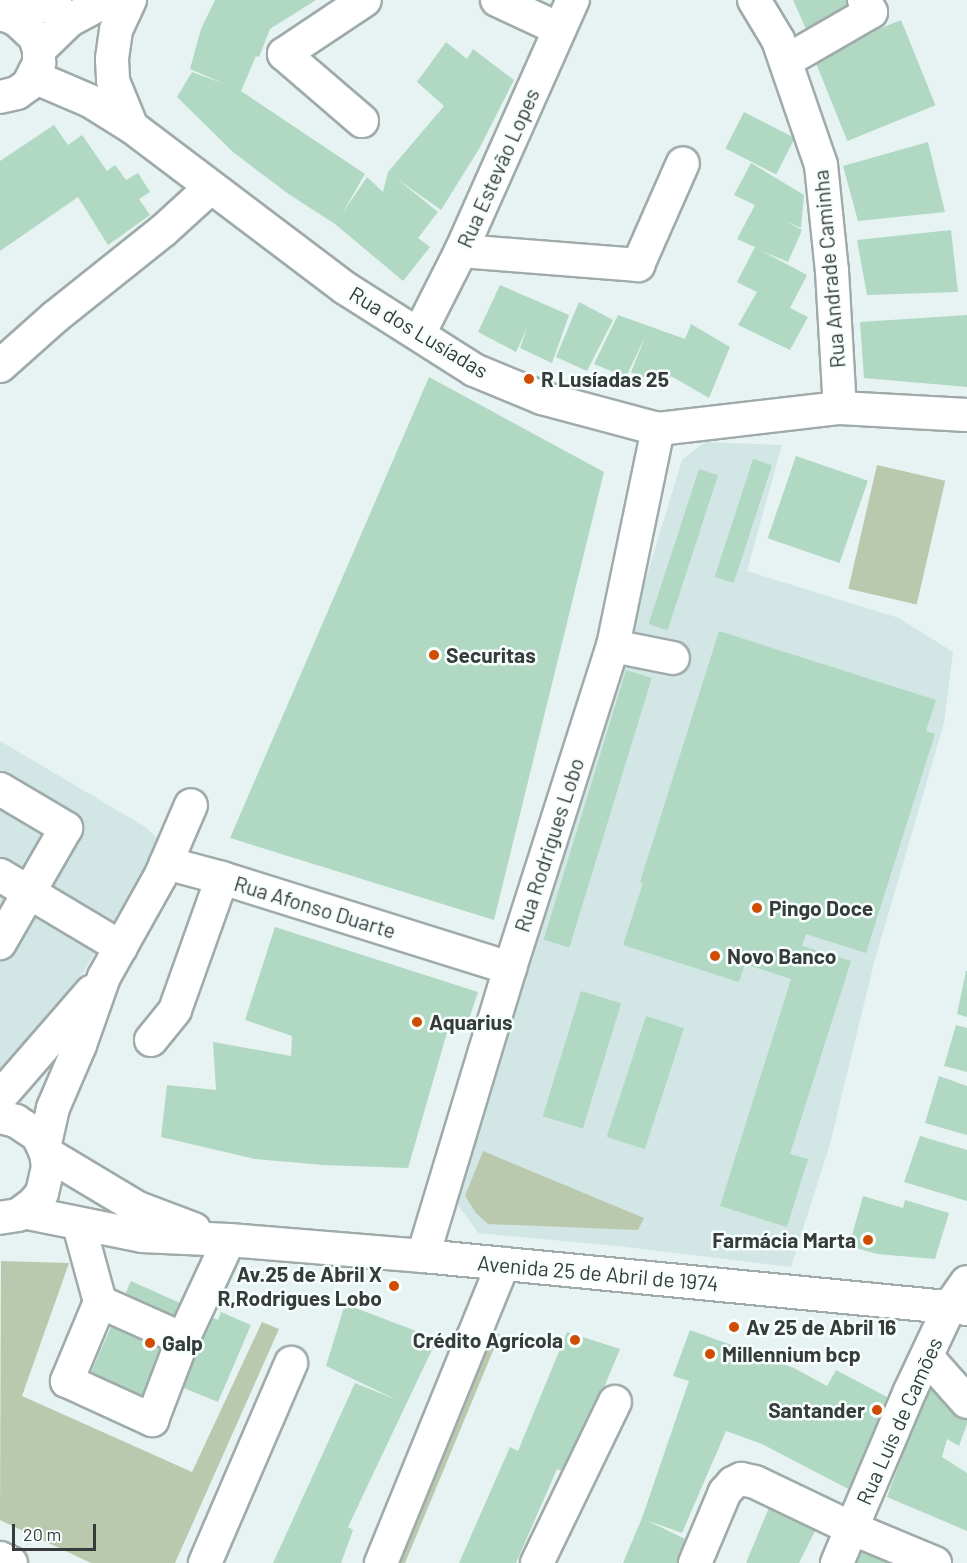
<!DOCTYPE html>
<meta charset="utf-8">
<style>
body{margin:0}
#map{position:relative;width:967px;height:1563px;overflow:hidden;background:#e6f3f2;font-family:Barlow,sans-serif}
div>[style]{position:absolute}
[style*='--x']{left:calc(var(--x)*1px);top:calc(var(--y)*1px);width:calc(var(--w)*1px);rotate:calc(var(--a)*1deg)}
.built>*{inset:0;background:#d2e7e5}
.green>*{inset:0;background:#bac8ae;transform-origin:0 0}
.building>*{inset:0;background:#b1d8c2;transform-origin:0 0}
.roads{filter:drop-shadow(2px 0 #9fabaa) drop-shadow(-2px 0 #9fabaa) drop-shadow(0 2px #9fabaa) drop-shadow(0 -2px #9fabaa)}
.minor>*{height:32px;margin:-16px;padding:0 16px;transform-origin:16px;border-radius:16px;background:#fff}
.dots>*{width:16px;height:16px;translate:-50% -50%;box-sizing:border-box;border:3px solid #f7fffe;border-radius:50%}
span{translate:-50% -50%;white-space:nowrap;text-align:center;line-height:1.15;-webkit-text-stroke:5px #f7fffe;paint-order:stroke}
.street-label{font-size:21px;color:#373c3b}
.poi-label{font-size:21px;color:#373c3b;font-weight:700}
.left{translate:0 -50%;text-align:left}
.right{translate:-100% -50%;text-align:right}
.scale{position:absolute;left:12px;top:1524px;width:84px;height:27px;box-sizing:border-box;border:3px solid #373c3b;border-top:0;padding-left:8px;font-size:18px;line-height:21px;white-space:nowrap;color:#373c3b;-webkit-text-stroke:4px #f7fffe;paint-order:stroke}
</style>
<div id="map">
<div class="built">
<div style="clip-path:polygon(705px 442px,782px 445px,747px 571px,899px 618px,953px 652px,944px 723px,874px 963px,830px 1144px,791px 1267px,626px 1247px,478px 1233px,456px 1202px,458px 1169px,516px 1005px,682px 460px)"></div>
<div style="clip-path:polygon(0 741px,144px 826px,161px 841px,84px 971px,27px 1054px,0 1073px)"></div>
</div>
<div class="green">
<div style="left:877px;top:465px;width:70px;height:127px;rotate:13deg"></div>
<div style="clip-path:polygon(483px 1151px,644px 1218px,638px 1230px,488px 1224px,476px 1213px,465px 1196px)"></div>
<div style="clip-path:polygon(1px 1261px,69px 1263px,22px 1396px,192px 1472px,262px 1322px,279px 1329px,175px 1563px,91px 1563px,0 1520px)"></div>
<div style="clip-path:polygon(459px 1323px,500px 1334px,405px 1563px,363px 1563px)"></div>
</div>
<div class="building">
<div style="clip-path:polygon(215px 0,316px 0,270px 29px,259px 57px,256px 56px,241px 91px,365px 174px,342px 214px,367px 177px,383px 192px,388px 172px,444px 106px,417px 82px,446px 42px,467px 59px,473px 49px,514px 80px,479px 149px,441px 210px,396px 178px,438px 212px,418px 238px,430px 247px,403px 281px,335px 224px,287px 193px,233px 152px,177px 97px,192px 72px,225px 84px,190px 69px,201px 29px)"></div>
<div style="clip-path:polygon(793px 0,857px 0,806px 29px)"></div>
<div style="left:901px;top:20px;width:92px;height:95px;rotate:68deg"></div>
<div style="left:744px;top:112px;width:57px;height:41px;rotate:27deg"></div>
<div style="clip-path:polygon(54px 125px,68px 145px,82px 135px,107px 171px,115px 165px,126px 180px,138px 173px,150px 192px,139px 199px,150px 215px,108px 245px,78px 197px,0 251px,0 161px)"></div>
<div style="clip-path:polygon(928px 142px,945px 212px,858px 221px,843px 166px)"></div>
<div style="clip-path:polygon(751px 163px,804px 195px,801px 228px,785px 221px,802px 230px,788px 262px,762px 251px,807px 275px,790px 308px,808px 317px,790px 350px,738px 325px,757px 292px,737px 282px,755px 247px,737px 239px,755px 205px,734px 195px)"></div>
<div style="clip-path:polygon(951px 230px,958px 292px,867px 295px,857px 240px)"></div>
<div style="clip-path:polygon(500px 285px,569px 315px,552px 363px,520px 348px,528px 326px,516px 352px,478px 332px)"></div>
<div style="clip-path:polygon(579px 302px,613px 320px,587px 371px,556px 357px)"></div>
<div style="clip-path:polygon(618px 315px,685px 339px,691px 324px,730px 347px,709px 398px,671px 376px,666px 387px,631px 372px,646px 335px,626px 377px,594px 364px)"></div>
<div style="clip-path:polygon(967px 315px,967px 387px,864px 378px,860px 322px)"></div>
<div style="clip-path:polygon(429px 377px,604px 472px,494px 920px,230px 838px)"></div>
<div style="left:796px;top:456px;width:76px;height:87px;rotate:19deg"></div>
<div style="left:753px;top:459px;width:20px;height:124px;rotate:18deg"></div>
<div style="left:699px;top:469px;width:20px;height:163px;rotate:18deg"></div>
<div style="clip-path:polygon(719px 631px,936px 700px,926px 731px,935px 734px,866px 953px,806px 934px,802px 946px,851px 961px,790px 1154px,808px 1159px,787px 1227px,720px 1206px,791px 979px,745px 964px,739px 982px,623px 945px,643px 883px,640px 882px)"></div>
<div style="left:626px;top:670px;width:27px;height:282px;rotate:17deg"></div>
<div style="clip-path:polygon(275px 927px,478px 992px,467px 1025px,450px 1022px,408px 1168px,323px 1165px,255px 1159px,161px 1137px,167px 1085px,216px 1090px,213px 1042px,291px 1056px,292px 1036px,245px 1020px)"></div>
<div style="clip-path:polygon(966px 971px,967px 971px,967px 1017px,957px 1014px)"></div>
<div style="left:581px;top:991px;width:42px;height:131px;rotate:17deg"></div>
<div style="left:646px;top:1016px;width:40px;height:127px;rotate:18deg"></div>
<div style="clip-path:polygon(956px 1025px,967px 1028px,967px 1072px,944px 1066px)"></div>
<div style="clip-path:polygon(939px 1076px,967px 1086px,967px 1135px,925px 1123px)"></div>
<div style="clip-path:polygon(920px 1136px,967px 1150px,967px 1201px,904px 1182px)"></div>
<div style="clip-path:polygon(863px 1196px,903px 1208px,905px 1200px,949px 1213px,935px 1259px,877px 1254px,849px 1246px)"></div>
<div style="clip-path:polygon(131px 1281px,218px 1320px,221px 1312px,251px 1325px,218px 1402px,157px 1377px,146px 1402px,89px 1377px)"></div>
<div style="clip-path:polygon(345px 1304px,437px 1339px,348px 1527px,353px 1530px,341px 1563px,273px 1563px,355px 1383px,397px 1400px,326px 1366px)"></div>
<div style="clip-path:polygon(690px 1330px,794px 1368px,827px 1386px,836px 1370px,887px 1397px,854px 1492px,762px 1444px,726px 1431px,682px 1533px,646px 1520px,687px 1540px,677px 1563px,623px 1563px,642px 1518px,689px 1381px,673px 1376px)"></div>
<div style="clip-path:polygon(567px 1332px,620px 1349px,568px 1474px,557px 1469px,516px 1563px,459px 1563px,510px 1447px,518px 1451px)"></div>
<div style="clip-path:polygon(928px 1386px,967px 1403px,967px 1424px,959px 1446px,947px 1439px,942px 1457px,967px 1473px,967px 1531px,887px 1497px)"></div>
<div style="clip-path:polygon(770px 1505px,816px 1529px,799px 1563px,746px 1563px)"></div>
<div style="clip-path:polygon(860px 1545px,899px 1563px,853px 1563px)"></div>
</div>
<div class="roads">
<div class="minor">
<div style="--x:130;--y:0;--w:33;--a:115"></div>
<div style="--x:116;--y:30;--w:29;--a:98"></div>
<div style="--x:112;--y:59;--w:22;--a:87"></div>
<div style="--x:113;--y:81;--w:50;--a:67.6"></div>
<div style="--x:497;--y:0;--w:68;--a:25.1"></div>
<div style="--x:754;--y:0;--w:47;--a:59"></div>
<div style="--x:778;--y:40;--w:132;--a:71"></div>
<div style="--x:821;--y:165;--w:107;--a:84.1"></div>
<div style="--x:832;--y:271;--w:137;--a:86.7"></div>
<div style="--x:0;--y:15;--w:35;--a:-10"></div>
<div style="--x:34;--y:9;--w:23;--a:-23"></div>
<div style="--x:39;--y:50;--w:43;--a:-44.1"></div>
<div style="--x:70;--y:20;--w:43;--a:-27.8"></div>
<div style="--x:786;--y:61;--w:98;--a:-30"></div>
<div style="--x:871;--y:12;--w:14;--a:-120"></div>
<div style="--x:34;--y:77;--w:61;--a:23.2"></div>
<div style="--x:90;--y:101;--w:49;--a:31.8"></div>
<div style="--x:132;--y:127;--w:267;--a:37.1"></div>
<div style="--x:345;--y:288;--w:153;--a:32.4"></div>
<div style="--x:474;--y:370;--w:74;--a:22.4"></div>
<div style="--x:542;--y:398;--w:120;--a:15"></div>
<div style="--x:658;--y:429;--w:183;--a:-6.6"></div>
<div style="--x:840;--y:408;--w:127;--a:3.2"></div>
<div style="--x:0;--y:97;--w:17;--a:-13"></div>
<div style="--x:17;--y:93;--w:14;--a:-36"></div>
<div style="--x:28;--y:85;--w:25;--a:-63"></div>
<div style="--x:39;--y:63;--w:13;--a:-90"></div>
<div style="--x:39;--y:50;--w:14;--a:-107"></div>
<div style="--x:35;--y:37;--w:25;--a:-137"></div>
<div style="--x:17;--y:20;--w:13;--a:-157"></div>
<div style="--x:362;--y:121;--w:103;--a:-139.3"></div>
<div style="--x:284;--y:54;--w:97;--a:-33.7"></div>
<div style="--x:461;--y:251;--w:178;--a:4.5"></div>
<div style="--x:638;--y:265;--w:111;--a:-66.2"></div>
<div style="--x:419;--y:334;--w:93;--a:-63.2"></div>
<div style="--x:461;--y:251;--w:275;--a:-66"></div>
<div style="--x:0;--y:366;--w:74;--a:-41.7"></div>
<div style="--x:55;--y:317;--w:139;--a:-38.6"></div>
<div style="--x:164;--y:230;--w:62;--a:-42.4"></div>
<div style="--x:613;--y:646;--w:61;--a:11.3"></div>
<div style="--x:0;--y:789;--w:77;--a:30.6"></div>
<div style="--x:66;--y:828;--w:133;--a:119.9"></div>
<div style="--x:166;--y:863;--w:58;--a:15"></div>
<div style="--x:0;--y:875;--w:141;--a:30.8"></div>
<div style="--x:151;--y:1040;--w:38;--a:-51"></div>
<div style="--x:175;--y:1010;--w:140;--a:-70.4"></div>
<div style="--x:222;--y:878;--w:302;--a:17.4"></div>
<div style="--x:0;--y:1097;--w:140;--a:-49"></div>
<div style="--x:0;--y:1117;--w:16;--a:14"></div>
<div style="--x:16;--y:1121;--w:27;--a:34"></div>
<div style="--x:38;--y:1136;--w:19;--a:65"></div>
<div style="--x:46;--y:1153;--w:14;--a:82"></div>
<div style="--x:48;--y:1167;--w:27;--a:103"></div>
<div style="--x:42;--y:1193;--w:13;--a:129"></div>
<div style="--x:34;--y:1203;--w:20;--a:143"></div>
<div style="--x:18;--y:1215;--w:18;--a:171"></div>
<div style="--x:44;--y:1148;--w:41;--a:-77.3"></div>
<div style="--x:53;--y:1108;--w:69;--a:-66.8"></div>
<div style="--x:80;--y:1045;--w:72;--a:-70.6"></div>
<div style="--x:104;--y:977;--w:115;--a:-60.8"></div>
<div style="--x:160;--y:877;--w:78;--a:-66.7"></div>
<div style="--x:46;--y:1153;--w:107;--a:30.9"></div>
<div style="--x:138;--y:1208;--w:60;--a:20.6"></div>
<div style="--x:23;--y:1212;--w:121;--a:11.4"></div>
<div style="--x:142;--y:1236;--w:87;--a:2.6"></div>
<div style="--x:229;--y:1240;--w:195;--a:4.7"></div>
<div style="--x:423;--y:1256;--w:547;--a:5.56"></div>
<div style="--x:79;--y:1225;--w:80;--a:74.7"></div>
<div style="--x:100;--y:1302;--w:91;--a:24"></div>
<div style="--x:183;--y:1339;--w:109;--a:-65.1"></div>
<div style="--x:423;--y:1256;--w:301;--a:-73.2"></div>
<div style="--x:510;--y:968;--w:338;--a:-72.3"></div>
<div style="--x:613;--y:646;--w:222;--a:-78.3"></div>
<div style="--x:100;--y:1302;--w:86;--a:112.7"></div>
<div style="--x:67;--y:1381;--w:94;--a:24.6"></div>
<div style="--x:152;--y:1420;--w:87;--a:-69.1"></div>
<div style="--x:927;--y:1357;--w:60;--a:48.4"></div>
<div style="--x:0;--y:1558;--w:12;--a:24"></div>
<div style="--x:205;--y:1563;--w:218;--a:-66.7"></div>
<div style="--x:381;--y:1563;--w:323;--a:-67.8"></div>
<div style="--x:537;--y:1563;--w:179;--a:-64.2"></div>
<div style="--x:695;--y:1563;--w:77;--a:-67.1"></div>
<div style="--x:725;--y:1492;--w:12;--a:-48"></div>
<div style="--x:733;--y:1483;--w:9;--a:-27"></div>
<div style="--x:741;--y:1479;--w:14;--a:12"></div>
<div style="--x:755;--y:1482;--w:106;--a:25.6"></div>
<div style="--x:851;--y:1528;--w:91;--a:22.6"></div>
<div style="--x:837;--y:1563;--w:187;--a:-67"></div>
<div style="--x:910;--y:1391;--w:94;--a:-64.8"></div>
<div style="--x:950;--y:1306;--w:29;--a:-55"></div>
</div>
</div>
<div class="dots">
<div style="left:529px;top:379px;background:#d04c00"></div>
<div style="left:434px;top:655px;background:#d04c00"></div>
<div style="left:757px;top:908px;background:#d04c00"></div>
<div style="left:715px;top:956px;background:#d04c00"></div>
<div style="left:417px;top:1022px;background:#d04c00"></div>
<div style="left:868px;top:1240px;background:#d04c00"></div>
<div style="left:394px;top:1286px;background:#d04c00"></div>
<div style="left:734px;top:1327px;background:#d04c00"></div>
<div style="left:575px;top:1340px;background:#d04c00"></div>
<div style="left:150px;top:1343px;background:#d04c00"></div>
<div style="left:710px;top:1354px;background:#d04c00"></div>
<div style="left:877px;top:1410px;background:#d04c00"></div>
</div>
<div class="street-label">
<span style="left:498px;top:168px;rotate:-66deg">Rua Estevão Lopes</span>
<span style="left:829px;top:269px;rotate:-95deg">Rua Andrade Caminha</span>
<span style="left:419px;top:332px;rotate:31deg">Rua dos Lusíadas</span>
<span style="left:549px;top:845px;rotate:-72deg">Rua Rodrigues Lobo</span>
<span style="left:315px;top:907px;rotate:17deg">Rua Afonso Duarte</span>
<span style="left:598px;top:1273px;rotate:5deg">Avenida 25 de Abril de 1974</span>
<span style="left:899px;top:1421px;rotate:-66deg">Rua Luís de Camões</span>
</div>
<div class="poi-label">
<span class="left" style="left:541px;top:379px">R Lusíadas 25</span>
<span class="left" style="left:446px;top:655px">Securitas</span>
<span class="left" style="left:769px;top:908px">Pingo Doce</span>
<span class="left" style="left:727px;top:956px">Novo Banco</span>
<span class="left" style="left:429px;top:1022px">Aquarius</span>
<span class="right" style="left:856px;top:1240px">Farmácia Marta</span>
<span class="right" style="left:382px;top:1286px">Av.25 de Abril X<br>R,Rodrigues Lobo</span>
<span class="left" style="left:746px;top:1327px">Av 25 de Abril 16</span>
<span class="right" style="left:563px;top:1340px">Crédito Agrícola</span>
<span class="left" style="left:162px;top:1343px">Galp</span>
<span class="left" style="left:722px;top:1354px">Millennium bcp</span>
<span class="right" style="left:865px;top:1410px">Santander</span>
</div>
<div class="scale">20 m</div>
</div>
